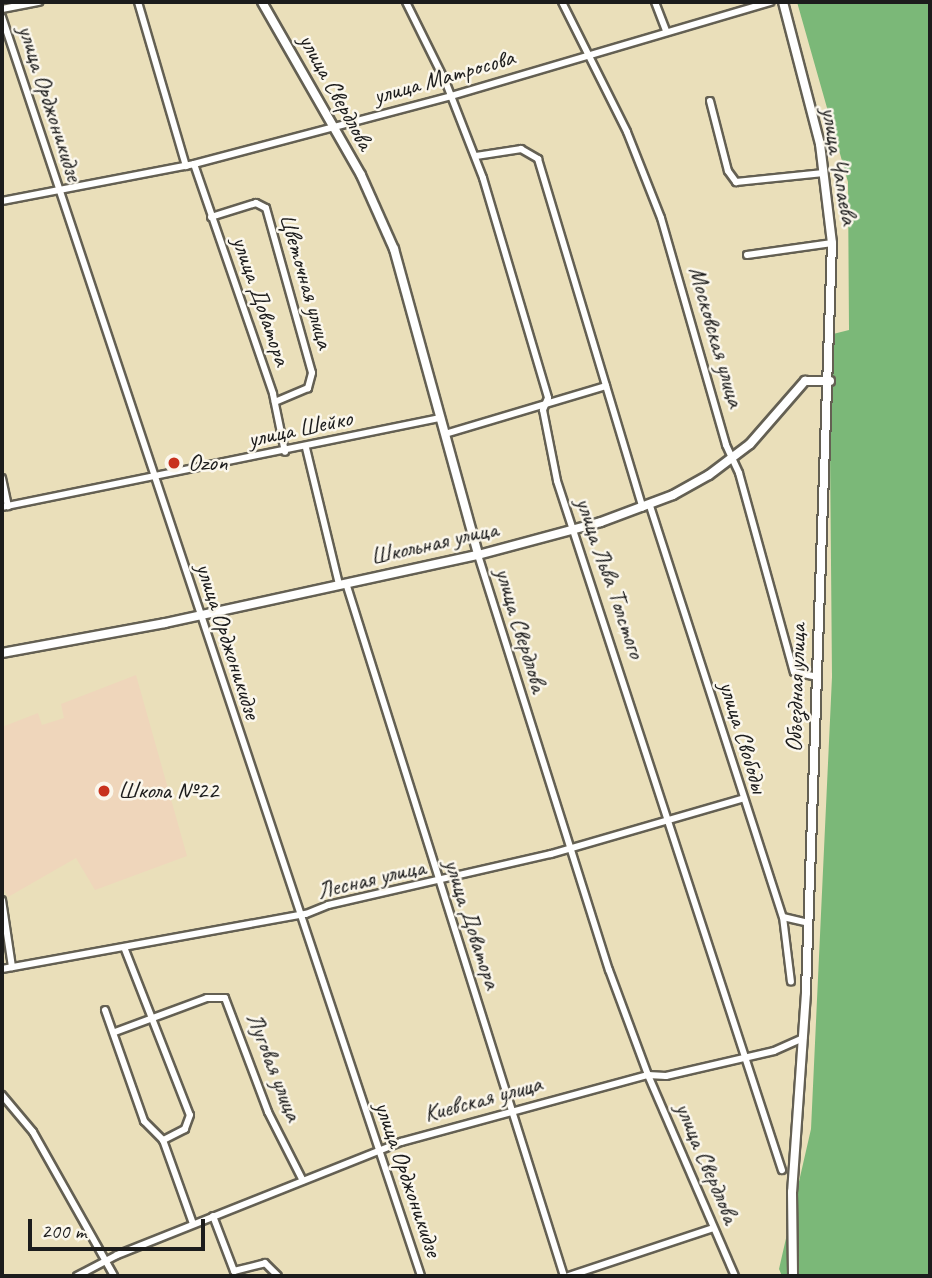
<!DOCTYPE html>
<meta charset="utf-8">
<style>
body{margin:0}
#map{position:relative;width:932px;height:1278px;overflow:hidden;background:#eadfba;font-family:Caveat,sans-serif}
div>[style]{position:absolute}
[style*='--x']{left:calc(var(--x)*1px);top:calc(var(--y)*1px);width:calc(var(--w)*1px);rotate:calc(var(--a)*1deg)}
.built>*{inset:0;background:#efd6bb}
.forest>*{inset:0;background:#7bb878}
.roads{filter:drop-shadow(2px 0 #646053) drop-shadow(-2px 0 #646053) drop-shadow(0 2px #646053) drop-shadow(0 -2px #646053)}
.minor>*{height:6px;margin:-3px;padding:0 3px;transform-origin:3px;border-radius:3px;background:#fff}
.tertiary>*{height:8px;margin:-4px;padding:0 4px;transform-origin:4px;border-radius:4px;background:#fff}
.dots>*{width:19px;height:19px;translate:-50% -50%;box-sizing:border-box;border:4px solid #fbf7ec;border-radius:50%}
span{translate:-50% -50%;white-space:nowrap;text-align:center;line-height:1.15;-webkit-text-stroke:5px #fbf7ec;paint-order:stroke}
.street-label{font-size:24px;color:#1c1c1c}
.poi-label{font-size:24px;color:#1c1c1c}
.left{translate:0 -50%;text-align:left}
.frame{position:absolute;inset:0;border:4px solid #1c1c1c;pointer-events:none}
.scale{position:absolute;left:28px;top:1219px;width:177px;height:32px;box-sizing:border-box;border:4px solid #1c1c1c;border-top:0;padding-left:9px;font-size:21px;line-height:24px;white-space:nowrap;color:#1c1c1c;-webkit-text-stroke:5px #fbf7ec;paint-order:stroke}
</style>
<div id="map">
<div class="built">
<div style="clip-path:polygon(136px 675px,187px 856px,95px 890px,76px 858px,8px 897px,2px 886px,2px 727px,38px 713px,42px 725px,64px 718px,61px 704px)"></div>
</div>
<div class="forest">
<div style="clip-path:polygon(797px 2px,930px 2px,930px 1276px,782px 1276px,779px 1269px,811px 1129px,832px 677px,829px 335px,849px 330px,848px 182px)"></div>
</div>
<div class="roads">
<div class="minor">
<div style="--x:138;--y:2;--w:171;--a:73.7"></div>
<div style="--x:406;--y:2;--w:90;--a:63.7"></div>
<div style="--x:446;--y:83;--w:102;--a:68.7"></div>
<div style="--x:483;--y:178;--w:229;--a:73.5"></div>
<div style="--x:548;--y:398;--w:13;--a:113"></div>
<div style="--x:543;--y:410;--w:72;--a:78.8"></div>
<div style="--x:557;--y:481;--w:725;--a:71.92"></div>
<div style="--x:562;--y:2;--w:145;--a:63.4"></div>
<div style="--x:627;--y:132;--w:92;--a:68.4"></div>
<div style="--x:661;--y:218;--w:236;--a:74"></div>
<div style="--x:726;--y:445;--w:31;--a:65"></div>
<div style="--x:739;--y:473;--w:206;--a:74.6"></div>
<div style="--x:794;--y:672;--w:24;--a:12"></div>
<div style="--x:655;--y:2;--w:31;--a:69"></div>
<div style="--x:2;--y:9;--w:38;--a:-11"></div>
<div style="--x:2;--y:17;--w:1327;--a:71.59"></div>
<div style="--x:710;--y:101;--w:72;--a:75.6"></div>
<div style="--x:728;--y:171;--w:14;--a:54"></div>
<div style="--x:736;--y:182;--w:88;--a:-5.8"></div>
<div style="--x:476;--y:156;--w:46;--a:-8.8"></div>
<div style="--x:521;--y:149;--w:20;--a:30"></div>
<div style="--x:538;--y:159;--w:364;--a:73.3"></div>
<div style="--x:194;--y:164;--w:243;--a:71"></div>
<div style="--x:273;--y:394;--w:59;--a:78.3"></div>
<div style="--x:2;--y:201;--w:196;--a:-10.9"></div>
<div style="--x:194;--y:164;--w:266;--a:-14.8"></div>
<div style="--x:451;--y:96;--w:333;--a:-16.4"></div>
<div style="--x:211;--y:217;--w:47;--a:-17.3"></div>
<div style="--x:256;--y:203;--w:11;--a:27"></div>
<div style="--x:266;--y:208;--w:171;--a:74.4"></div>
<div style="--x:312;--y:373;--w:16;--a:105"></div>
<div style="--x:308;--y:388;--w:36;--a:157"></div>
<div style="--x:747;--y:255;--w:86;--a:-8"></div>
<div style="--x:445;--y:434;--w:168;--a:-16.6"></div>
<div style="--x:306;--y:448;--w:140;--a:76.4"></div>
<div style="--x:2;--y:478;--w:29;--a:78"></div>
<div style="--x:650;--y:506;--w:432;--a:72.1"></div>
<div style="--x:783;--y:917;--w:65;--a:83"></div>
<div style="--x:2;--y:507;--w:448;--a:-11.5"></div>
<div style="--x:478;--y:555;--w:435;--a:72.5"></div>
<div style="--x:609;--y:970;--w:112;--a:69.6"></div>
<div style="--x:648;--y:1075;--w:219;--a:66.6"></div>
<div style="--x:346;--y:583;--w:726;--a:72.54"></div>
<div style="--x:2;--y:900;--w:68;--a:81.5"></div>
<div style="--x:783;--y:917;--w:26;--a:13"></div>
<div style="--x:124;--y:947;--w:180;--a:68.6"></div>
<div style="--x:190;--y:1115;--w:15;--a:110"></div>
<div style="--x:185;--y:1129;--w:25;--a:153"></div>
<div style="--x:163;--y:1140;--w:89;--a:70.3"></div>
<div style="--x:2;--y:969;--w:309;--a:-10.3"></div>
<div style="--x:306;--y:914;--w:24;--a:-22"></div>
<div style="--x:328;--y:905;--w:229;--a:-12.9"></div>
<div style="--x:551;--y:854;--w:199;--a:-16.1"></div>
<div style="--x:105;--y:1010;--w:118;--a:70.6"></div>
<div style="--x:144;--y:1121;--w:27;--a:45"></div>
<div style="--x:115;--y:1032;--w:98;--a:-20.3"></div>
<div style="--x:207;--y:998;--w:18;--a:0"></div>
<div style="--x:225;--y:998;--w:122;--a:69.3"></div>
<div style="--x:268;--y:1112;--w:77;--a:63.1"></div>
<div style="--x:2;--y:1095;--w:48;--a:50"></div>
<div style="--x:33;--y:1132;--w:165;--a:60.6"></div>
<div style="--x:213;--y:1216;--w:59;--a:69.1"></div>
<div style="--x:234;--y:1271;--w:32;--a:-14"></div>
<div style="--x:265;--y:1263;--w:18;--a:45"></div>
<div style="--x:77;--y:1276;--w:45;--a:-27.7"></div>
<div style="--x:117;--y:1255;--w:306;--a:-21.7"></div>
<div style="--x:401;--y:1142;--w:256;--a:-15.2"></div>
<div style="--x:648;--y:1075;--w:18;--a:3"></div>
<div style="--x:666;--y:1076;--w:111;--a:-13"></div>
<div style="--x:774;--y:1051;--w:32;--a:-24"></div>
<div style="--x:569;--y:1276;--w:152;--a:-18.4"></div>
</div>
<div class="tertiary">
<div style="--x:262;--y:2;--w:199;--a:60.2"></div>
<div style="--x:361;--y:175;--w:81;--a:66"></div>
<div style="--x:394;--y:249;--w:317;--a:74.6"></div>
<div style="--x:783;--y:2;--w:147;--a:75.4"></div>
<div style="--x:820;--y:144;--w:100;--a:83.1"></div>
<div style="--x:832;--y:243;--w:750;--a:91.99"></div>
<div style="--x:806;--y:993;--w:199;--a:94"></div>
<div style="--x:792;--y:1192;--w:84;--a:89.3"></div>
<div style="--x:2;--y:653;--w:166;--a:-10.4"></div>
<div style="--x:165;--y:623;--w:320;--a:-12.3"></div>
<div style="--x:478;--y:555;--w:127;--a:-15"></div>
<div style="--x:601;--y:522;--w:77;--a:-20.6"></div>
<div style="--x:673;--y:495;--w:41;--a:-29.1"></div>
<div style="--x:709;--y:475;--w:51;--a:-37.1"></div>
<div style="--x:750;--y:444;--w:84;--a:-48.9"></div>
<div style="--x:805;--y:381;--w:25;--a:0"></div>
</div>
</div>
<div class="dots">
<div style="left:174px;top:463px;background:#c8321e"></div>
<div style="left:104px;top:791px;background:#c8321e"></div>
</div>
<div class="street-label">
<span style="left:444px;top:77px;rotate:-16deg">улица Матросова</span>
<span style="left:336px;top:92px;rotate:61deg">улица Свердлова</span>
<span style="left:50px;top:103px;rotate:72deg">улица Орджоникидзе</span>
<span style="left:839px;top:166px;rotate:80deg">улица Чапаева</span>
<span style="left:306px;top:281px;rotate:74deg">Цветочная улица</span>
<span style="left:261px;top:301px;rotate:71deg">улица Доватора</span>
<span style="left:716px;top:337px;rotate:74deg">Московская улица</span>
<span style="left:300px;top:429px;rotate:-12deg">улица Шейко</span>
<span style="left:434px;top:543px;rotate:-13deg">Школьная улица</span>
<span style="left:610px;top:578px;rotate:71deg">улица Льва Толстого</span>
<span style="left:521px;top:630px;rotate:73deg">улица Свердлова</span>
<span style="left:228px;top:641px;rotate:72deg">улица Орджоникидзе</span>
<span style="left:796px;top:688px;rotate:-88deg">Объездная улица</span>
<span style="left:743px;top:737px;rotate:73deg">улица Свободы</span>
<span style="left:371px;top:879px;rotate:-13deg">Лесная улица</span>
<span style="left:472px;top:924px;rotate:72deg">улица Доватора</span>
<span style="left:274px;top:1067px;rotate:69deg">Луговая улица</span>
<span style="left:483px;top:1099px;rotate:-15deg">Киевская улица</span>
<span style="left:707px;top:1163px;rotate:67deg">улица Свердлова</span>
<span style="left:408px;top:1179px;rotate:71deg">улица Орджоникидзе</span>
</div>
<div class="poi-label">
<span class="left" style="left:188px;top:463px">Ozon</span>
<span class="left" style="left:118px;top:791px">Школа №22</span>
</div>
<div class="frame"></div>
<div class="scale">200 m</div>
</div>
